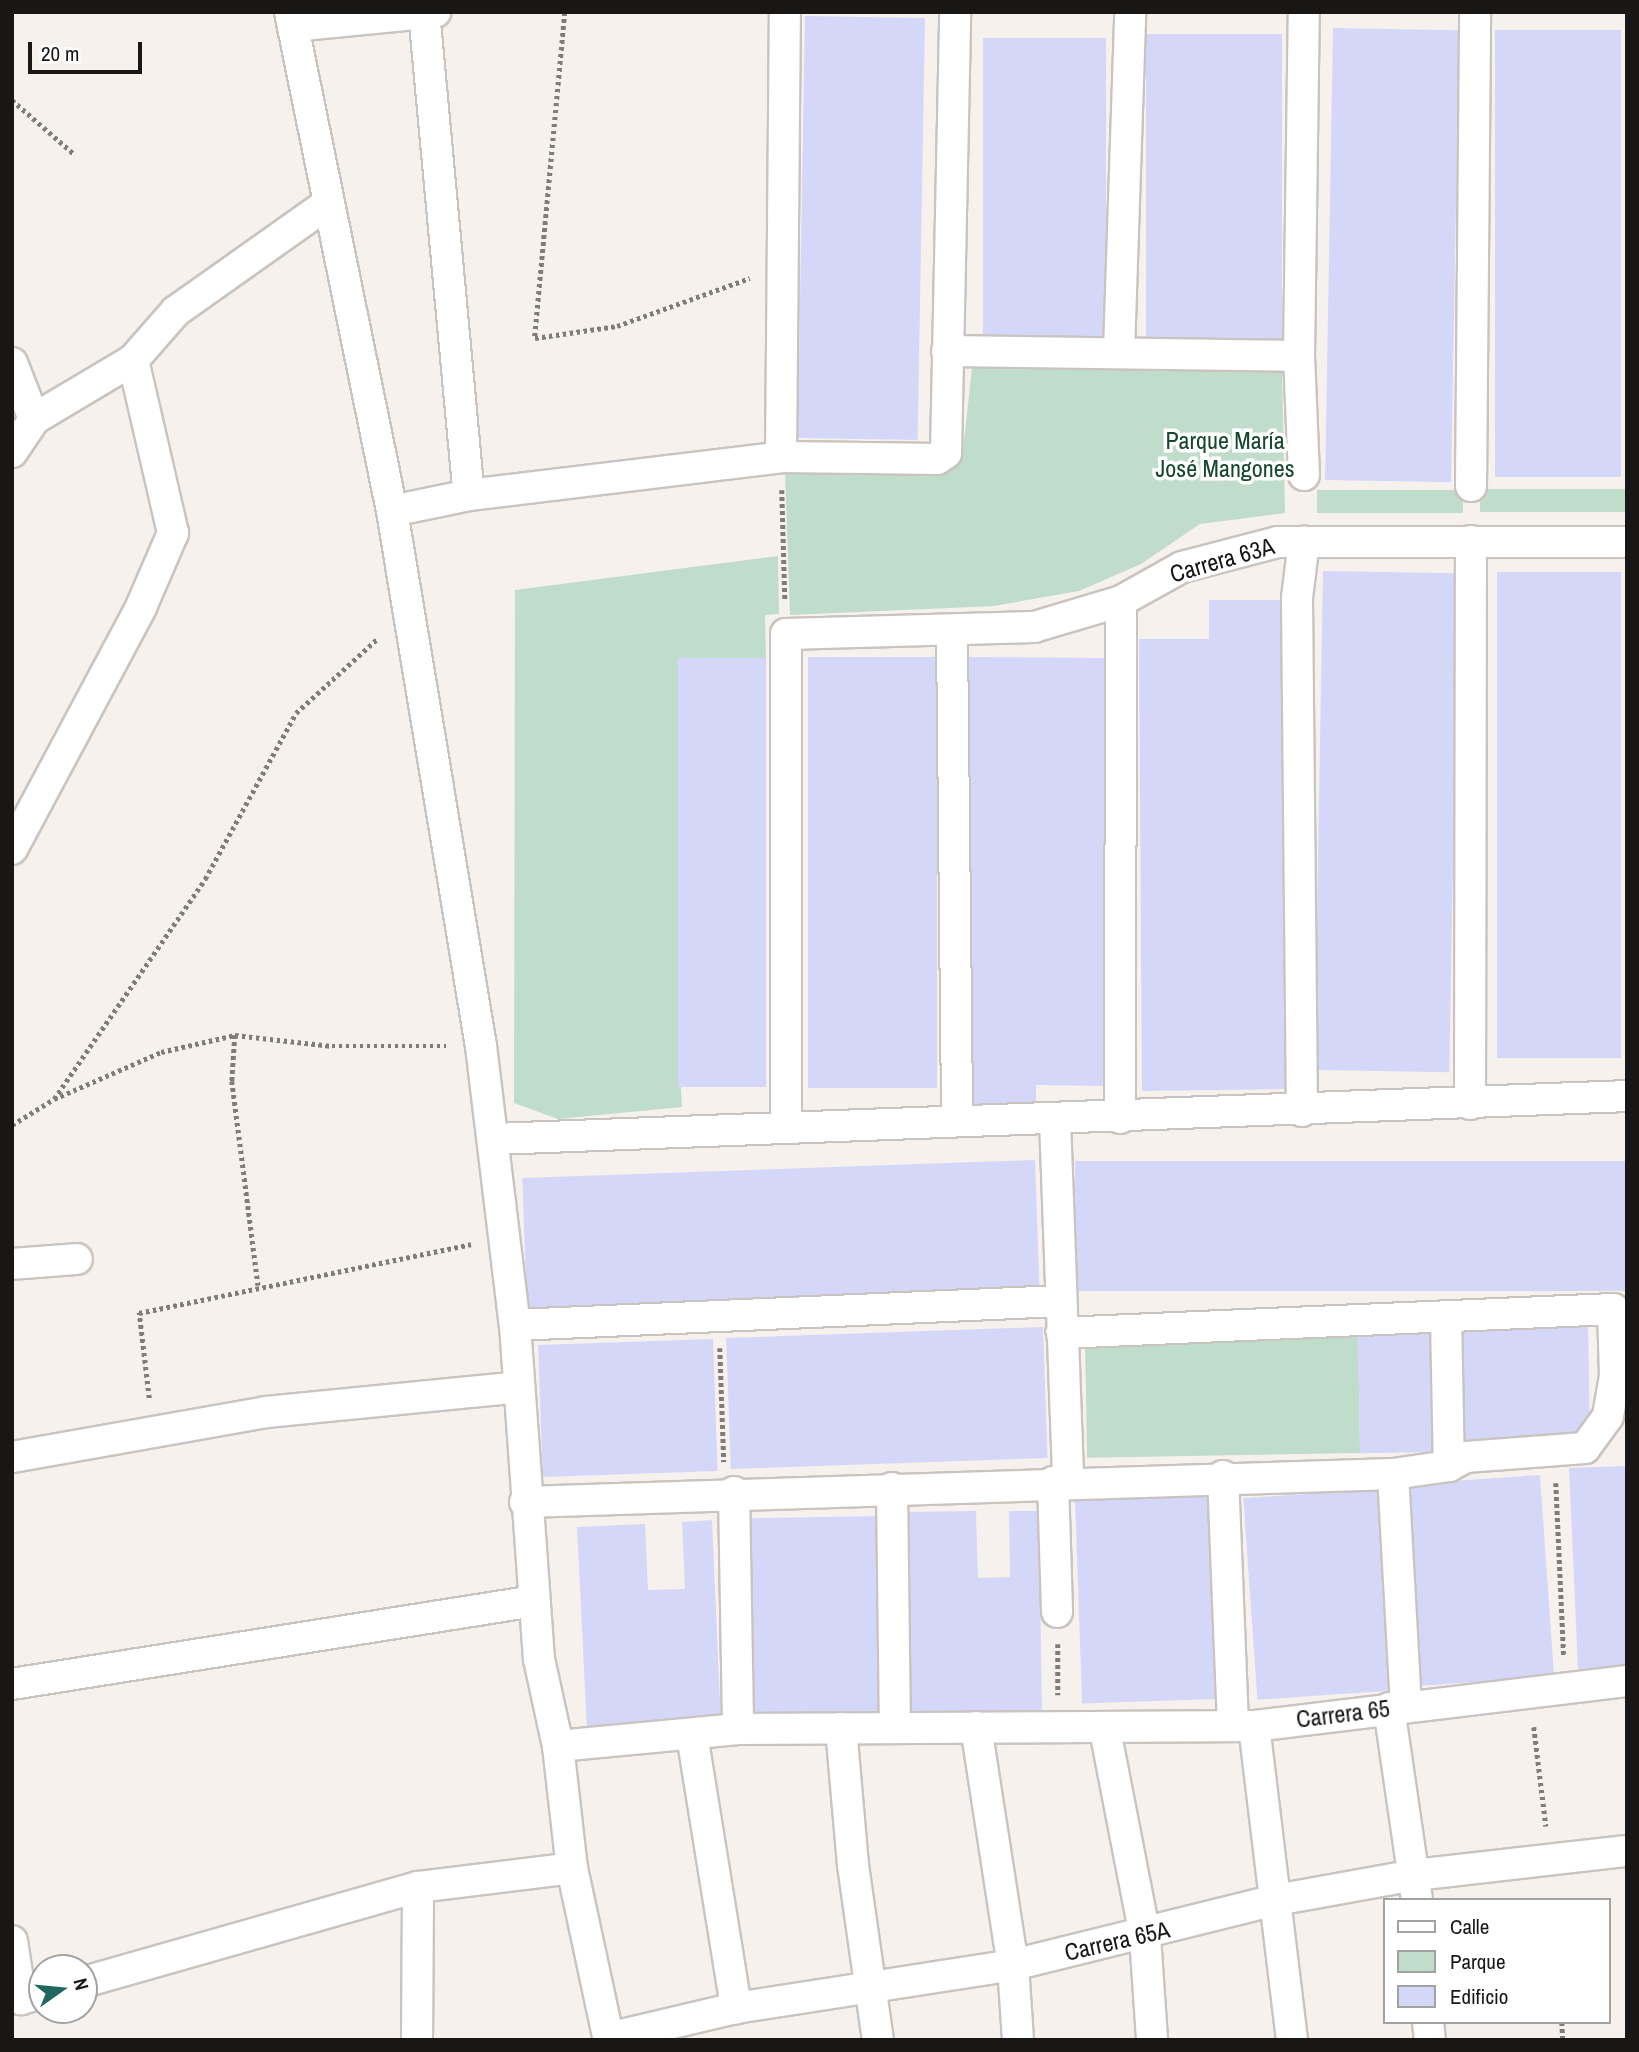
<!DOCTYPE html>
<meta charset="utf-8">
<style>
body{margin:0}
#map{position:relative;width:1639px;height:2052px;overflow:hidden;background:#f7f1ee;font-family:"Archivo Narrow",sans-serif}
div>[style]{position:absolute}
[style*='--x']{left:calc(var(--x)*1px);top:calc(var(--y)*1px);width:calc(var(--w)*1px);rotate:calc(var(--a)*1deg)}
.green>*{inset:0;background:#c0dcca;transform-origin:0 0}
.building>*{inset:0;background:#d5d7f8;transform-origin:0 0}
.path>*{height:4.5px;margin-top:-2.25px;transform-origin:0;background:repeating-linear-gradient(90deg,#807c7a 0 3.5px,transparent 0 7px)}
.roads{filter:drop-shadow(2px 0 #cac4c1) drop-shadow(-2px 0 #cac4c1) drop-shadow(0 2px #cac4c1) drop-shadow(0 -2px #cac4c1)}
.minor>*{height:30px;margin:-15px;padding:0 15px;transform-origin:15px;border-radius:15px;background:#fff}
span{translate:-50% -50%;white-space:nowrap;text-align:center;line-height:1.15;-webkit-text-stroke:7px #fff;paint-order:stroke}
.park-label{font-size:24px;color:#15472d}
.street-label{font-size:24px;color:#191716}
.frame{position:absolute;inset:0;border:14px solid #191716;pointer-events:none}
.legend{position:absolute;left:1383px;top:1898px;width:228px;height:126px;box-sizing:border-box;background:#fff;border:2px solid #a3a2a2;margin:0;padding:9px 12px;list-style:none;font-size:21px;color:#191716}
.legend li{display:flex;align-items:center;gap:14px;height:35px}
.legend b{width:35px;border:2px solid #a3a2a2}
.north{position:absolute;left:28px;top:1954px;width:70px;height:70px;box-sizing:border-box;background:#fff;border:2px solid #a3a2a2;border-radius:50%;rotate:75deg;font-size:19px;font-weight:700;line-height:28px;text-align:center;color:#191716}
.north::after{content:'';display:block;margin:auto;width:24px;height:32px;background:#1e6860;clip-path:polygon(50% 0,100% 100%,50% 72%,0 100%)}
.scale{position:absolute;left:28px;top:42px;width:114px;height:32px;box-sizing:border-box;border:4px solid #191716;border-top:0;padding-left:9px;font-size:21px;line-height:24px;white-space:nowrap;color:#191716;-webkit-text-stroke:5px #fff;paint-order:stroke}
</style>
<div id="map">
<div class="green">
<div style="clip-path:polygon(972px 368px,1282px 369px,1285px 513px,1200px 524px,1141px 564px,1079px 591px,994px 606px,790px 615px,785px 472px,949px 467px,963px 450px)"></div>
<div style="left:1480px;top:489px;width:147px;height:23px"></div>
<div style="left:1463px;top:490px;width:23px;height:146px;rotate:90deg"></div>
<div style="clip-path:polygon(778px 556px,779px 614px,765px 615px,766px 658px,681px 1088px,682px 1107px,558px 1119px,514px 1103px,515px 590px)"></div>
<div style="left:1358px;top:1334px;width:119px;height:273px;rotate:89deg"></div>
</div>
<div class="building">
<div style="left:805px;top:16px;width:120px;height:422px;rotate:1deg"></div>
<div style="left:1333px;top:28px;width:126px;height:452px;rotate:1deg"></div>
<div style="left:1495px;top:30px;width:126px;height:447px"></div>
<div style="left:1146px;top:34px;width:136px;height:308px"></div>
<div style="left:983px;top:38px;width:123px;height:299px"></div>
<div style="left:1323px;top:571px;width:135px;height:499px;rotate:1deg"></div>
<div style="left:1497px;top:572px;width:124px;height:486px"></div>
<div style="clip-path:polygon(1209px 600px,1284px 600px,1285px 1089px,1142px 1091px,1139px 639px,1209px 639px)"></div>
<div style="left:808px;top:657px;width:129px;height:431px"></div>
<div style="clip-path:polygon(967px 657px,1105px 658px,1105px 1086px,1036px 1085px,1036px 1105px,968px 1105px)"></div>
<div style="left:766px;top:658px;width:429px;height:88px;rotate:90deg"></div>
<div style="left:1035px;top:1160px;width:132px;height:513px;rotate:88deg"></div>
<div style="left:1627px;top:1161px;width:130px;height:552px;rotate:90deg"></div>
<div style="left:1588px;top:1325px;width:112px;height:129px;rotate:89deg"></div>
<div style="left:1043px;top:1327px;width:131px;height:317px;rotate:88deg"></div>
<div style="left:1431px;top:1332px;width:120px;height:73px;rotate:89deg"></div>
<div style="left:713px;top:1339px;width:132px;height:175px;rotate:88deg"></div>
<div style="clip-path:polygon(1627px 1466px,1627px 1668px,1578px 1669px,1569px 1468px)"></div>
<div style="left:1540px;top:1475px;width:202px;height:134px;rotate:86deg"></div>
<div style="left:1377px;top:1489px;width:202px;height:134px;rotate:86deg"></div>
<div style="left:1208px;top:1496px;width:203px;height:133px;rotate:88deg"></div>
<div style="clip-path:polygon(976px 1511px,978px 1578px,1010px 1577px,1009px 1511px,1039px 1511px,1042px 1713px,909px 1715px,905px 1512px)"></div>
<div style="left:879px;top:1516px;width:203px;height:134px;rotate:89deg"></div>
<div style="clip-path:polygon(712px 1520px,721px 1724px,587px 1730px,577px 1527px,645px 1524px,648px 1590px,685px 1589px,682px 1522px)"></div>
</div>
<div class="path">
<div style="--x:565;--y:12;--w:327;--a:95.3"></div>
<div style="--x:535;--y:338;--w:83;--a:-8.3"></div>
<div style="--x:617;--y:326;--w:141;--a:-19.8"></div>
<div style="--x:12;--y:100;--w:81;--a:41"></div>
<div style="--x:782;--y:490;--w:110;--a:88.4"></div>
<div style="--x:235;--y:1035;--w:46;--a:93.7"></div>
<div style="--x:232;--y:1081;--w:206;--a:82.7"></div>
<div style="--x:54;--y:1099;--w:267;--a:-55.5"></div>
<div style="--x:205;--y:879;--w:189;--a:-61.3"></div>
<div style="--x:296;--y:713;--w:110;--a:-42.4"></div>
<div style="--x:12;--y:1125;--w:49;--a:-31.8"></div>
<div style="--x:54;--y:1099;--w:117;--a:-23.7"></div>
<div style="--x:161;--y:1052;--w:76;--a:-12.9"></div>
<div style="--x:235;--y:1035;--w:98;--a:6.5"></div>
<div style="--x:332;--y:1046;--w:114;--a:0"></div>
<div style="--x:720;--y:1348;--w:114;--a:88"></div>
<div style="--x:149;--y:1398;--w:86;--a:-96.7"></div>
<div style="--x:139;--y:1313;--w:339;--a:-11.7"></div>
<div style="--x:1556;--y:1483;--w:173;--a:87.4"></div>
<div style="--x:1058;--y:1644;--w:51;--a:90"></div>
<div style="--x:1534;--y:1727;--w:100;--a:83.1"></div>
<div style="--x:1562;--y:2022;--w:18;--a:87"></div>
</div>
<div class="roads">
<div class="minor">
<div style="--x:290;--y:12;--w:509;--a:78.45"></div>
<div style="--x:392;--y:511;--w:542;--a:80.56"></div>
<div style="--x:481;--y:1046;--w:281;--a:83.1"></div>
<div style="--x:515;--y:1325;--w:335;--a:85.9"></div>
<div style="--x:539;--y:1659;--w:89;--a:77.7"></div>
<div style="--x:558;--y:1746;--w:123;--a:83.5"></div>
<div style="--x:572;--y:1868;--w:176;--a:77.9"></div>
<div style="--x:424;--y:12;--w:485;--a:84.7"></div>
<div style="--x:293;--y:26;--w:143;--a:-5.6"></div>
<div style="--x:947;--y:351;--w:352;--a:0.8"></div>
<div style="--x:1119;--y:352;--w:340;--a:-88.1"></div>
<div style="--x:12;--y:363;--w:60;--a:68.6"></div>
<div style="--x:12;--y:452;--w:40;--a:-56"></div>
<div style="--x:34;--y:419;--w:115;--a:-30.8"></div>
<div style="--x:133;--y:360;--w:65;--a:-48.7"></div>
<div style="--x:176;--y:311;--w:185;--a:-35.3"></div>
<div style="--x:781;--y:457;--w:445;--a:-89.5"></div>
<div style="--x:1304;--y:475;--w:119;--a:-92.4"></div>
<div style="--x:1299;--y:356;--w:344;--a:-89.2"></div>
<div style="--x:1471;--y:486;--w:474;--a:-89.5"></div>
<div style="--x:392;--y:511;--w:79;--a:-11.7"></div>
<div style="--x:469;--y:495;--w:314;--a:-6.9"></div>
<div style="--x:781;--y:457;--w:156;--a:0.7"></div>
<div style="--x:937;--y:459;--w:11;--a:-34"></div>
<div style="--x:946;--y:453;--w:441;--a:-88.8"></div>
<div style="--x:952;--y:632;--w:489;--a:89.4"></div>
<div style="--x:12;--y:849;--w:274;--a:-61.9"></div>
<div style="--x:141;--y:607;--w:81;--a:-66.6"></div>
<div style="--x:173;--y:533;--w:178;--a:-103"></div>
<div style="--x:1470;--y:1104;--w:563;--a:-89.9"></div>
<div style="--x:1302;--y:1111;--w:513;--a:-90.56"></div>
<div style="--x:1297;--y:598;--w:57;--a:-83"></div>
<div style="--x:1120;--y:1118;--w:517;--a:-89.89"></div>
<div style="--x:1055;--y:1120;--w:361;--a:87.9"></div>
<div style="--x:786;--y:1126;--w:492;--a:-90"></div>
<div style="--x:786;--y:634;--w:248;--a:-1.6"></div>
<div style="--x:1034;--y:627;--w:91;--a:-16.6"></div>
<div style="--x:1121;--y:601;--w:70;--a:-29.1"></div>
<div style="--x:1182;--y:567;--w:99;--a:-14.6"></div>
<div style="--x:1278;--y:542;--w:349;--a:0"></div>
<div style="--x:494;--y:1139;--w:1134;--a:-2.17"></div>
<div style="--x:12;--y:1264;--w:65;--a:-4.4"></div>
<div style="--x:1446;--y:1316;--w:150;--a:88.9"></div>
<div style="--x:515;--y:1325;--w:546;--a:-2.52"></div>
<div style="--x:12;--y:1457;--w:258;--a:-10"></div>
<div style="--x:266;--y:1412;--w:254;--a:-5.6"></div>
<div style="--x:1393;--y:1474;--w:232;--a:86.8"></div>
<div style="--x:1223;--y:1476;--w:249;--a:87.7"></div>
<div style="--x:1053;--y:1482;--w:130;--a:88.2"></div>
<div style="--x:892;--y:1488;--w:240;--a:89.3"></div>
<div style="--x:734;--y:1492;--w:237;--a:89"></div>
<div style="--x:525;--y:1502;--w:868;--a:-1.85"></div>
<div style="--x:1393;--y:1474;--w:57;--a:-8.1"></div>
<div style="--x:1449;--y:1466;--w:19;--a:-28"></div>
<div style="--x:1466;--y:1457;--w:119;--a:-4.3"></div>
<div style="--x:1585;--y:1448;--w:39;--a:-54"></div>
<div style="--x:1608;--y:1416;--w:41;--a:-80.1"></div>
<div style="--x:1615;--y:1376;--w:67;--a:-91.7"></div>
<div style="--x:1613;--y:1309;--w:552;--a:177.51"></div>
<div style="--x:12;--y:1684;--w:529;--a:-9.03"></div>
<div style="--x:1389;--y:1708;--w:194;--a:81.7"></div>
<div style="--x:1254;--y:1726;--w:316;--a:83.1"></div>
<div style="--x:976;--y:1727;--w:241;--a:81.2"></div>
<div style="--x:1013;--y:1965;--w:75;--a:86.2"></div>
<div style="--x:841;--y:1728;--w:138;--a:85"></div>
<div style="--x:853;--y:1865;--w:177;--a:81.9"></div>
<div style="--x:1105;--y:1730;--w:210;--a:79"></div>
<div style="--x:1145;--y:1936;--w:104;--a:86.1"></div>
<div style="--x:692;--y:1735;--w:277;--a:80.8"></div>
<div style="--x:558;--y:1746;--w:181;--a:-5.4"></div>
<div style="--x:738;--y:1729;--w:516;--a:-0.33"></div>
<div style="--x:1254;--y:1726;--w:376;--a:-6.9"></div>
<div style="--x:12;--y:1941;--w:59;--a:81.2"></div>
<div style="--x:21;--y:1999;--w:22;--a:-16"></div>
<div style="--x:84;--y:1982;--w:347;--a:-15.9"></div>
<div style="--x:418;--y:1887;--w:155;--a:-7"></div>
<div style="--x:1428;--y:2022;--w:18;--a:84"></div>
<div style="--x:609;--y:2038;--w:130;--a:-13.3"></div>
<div style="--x:736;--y:2008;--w:280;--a:-8.8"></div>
<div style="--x:1013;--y:1965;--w:271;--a:-13.9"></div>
<div style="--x:1276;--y:1900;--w:141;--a:-10.2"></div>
<div style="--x:1415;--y:1875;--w:213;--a:-6.5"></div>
<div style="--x:417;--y:2040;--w:153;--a:-89.6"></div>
</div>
</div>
<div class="park-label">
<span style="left:1225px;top:455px">Parque María<br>José Mangones</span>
</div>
<div class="street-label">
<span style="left:1222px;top:560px;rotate:-16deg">Carrera 63A</span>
<span style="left:1343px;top:1714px;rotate:-7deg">Carrera 65</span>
<span style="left:1117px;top:1941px;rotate:-13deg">Carrera 65A</span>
</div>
<div class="frame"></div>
<ul class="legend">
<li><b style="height:9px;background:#fff"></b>Calle</li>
<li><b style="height:19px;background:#c0dcca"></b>Parque</li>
<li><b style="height:19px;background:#d5d7f8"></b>Edificio</li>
</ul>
<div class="north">N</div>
<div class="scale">20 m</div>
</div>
